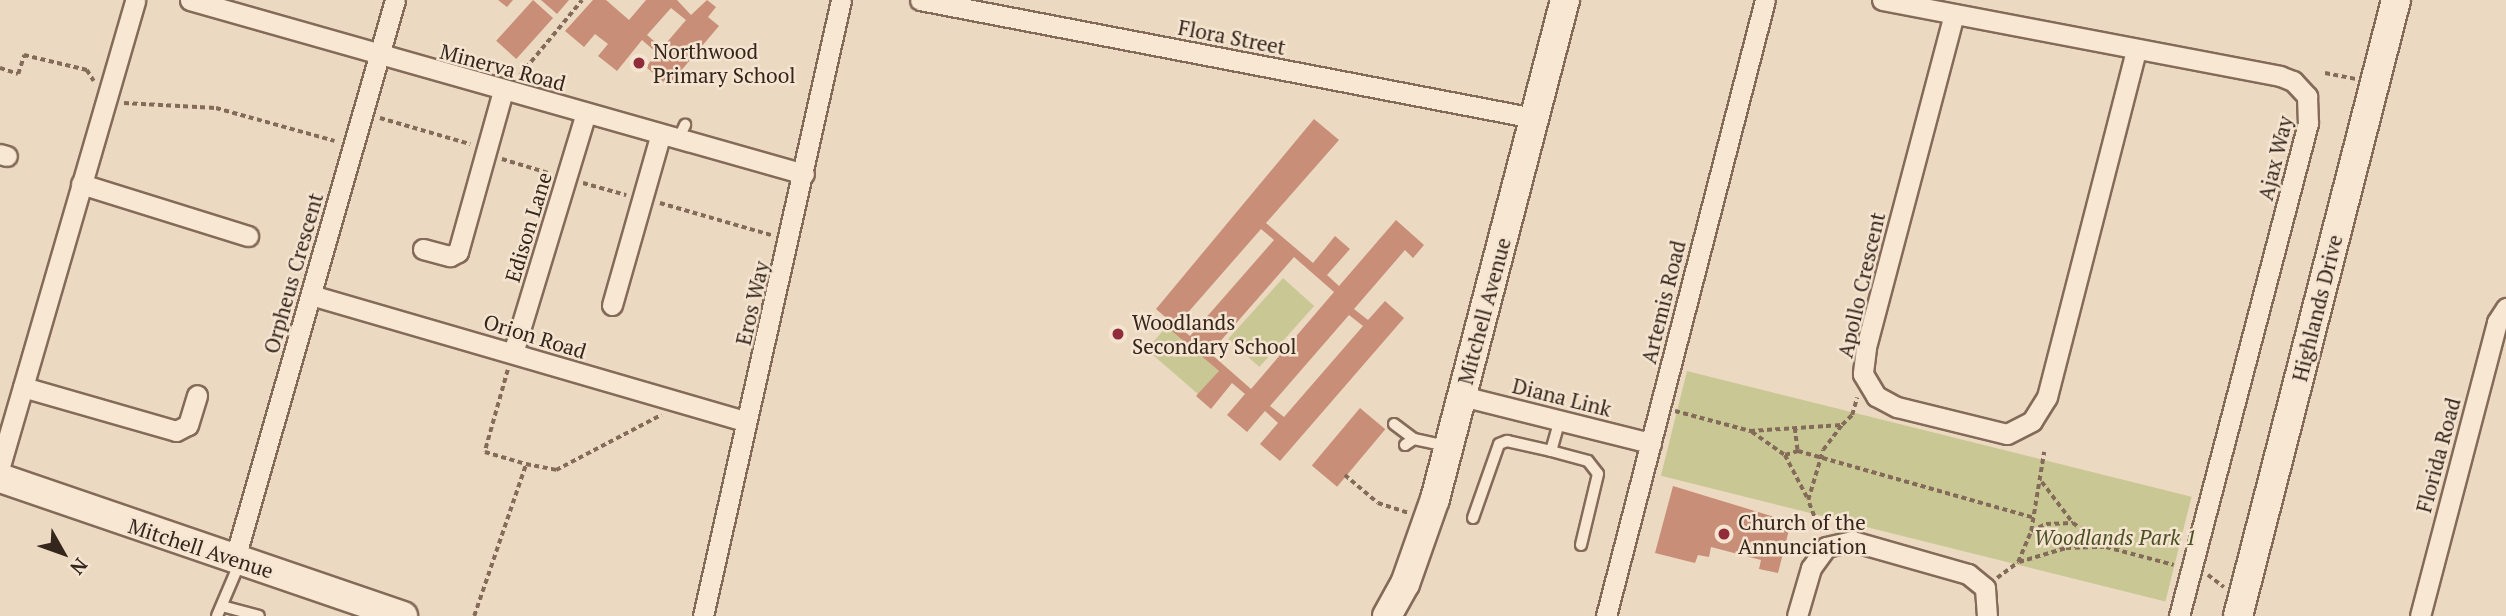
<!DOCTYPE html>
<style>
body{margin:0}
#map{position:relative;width:2506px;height:616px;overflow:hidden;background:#ecd9c1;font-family:"PT Serif",serif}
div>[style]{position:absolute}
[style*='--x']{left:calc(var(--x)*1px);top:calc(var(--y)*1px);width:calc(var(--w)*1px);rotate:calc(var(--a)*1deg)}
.green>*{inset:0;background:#c9c895;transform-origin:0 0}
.building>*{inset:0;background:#c88e78;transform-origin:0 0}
.path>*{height:3.5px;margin-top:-1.75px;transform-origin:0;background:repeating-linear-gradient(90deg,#846a59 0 5px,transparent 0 8.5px)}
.roads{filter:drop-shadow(2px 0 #846a59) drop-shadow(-2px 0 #846a59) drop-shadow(0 2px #846a59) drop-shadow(0 -2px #846a59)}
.lane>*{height:10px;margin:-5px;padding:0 5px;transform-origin:5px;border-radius:5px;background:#f7e7d3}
.street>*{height:19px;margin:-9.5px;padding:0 9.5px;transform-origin:9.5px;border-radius:9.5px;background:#f7e7d3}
.secondary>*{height:28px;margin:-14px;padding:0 14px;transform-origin:14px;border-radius:14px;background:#f7e7d3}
.dots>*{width:19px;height:19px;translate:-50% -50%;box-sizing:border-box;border:4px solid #f4e4d0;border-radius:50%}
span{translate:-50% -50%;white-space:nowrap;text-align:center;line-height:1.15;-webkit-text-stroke:5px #f4e4d0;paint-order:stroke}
.street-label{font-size:21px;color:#34251d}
.poi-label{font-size:21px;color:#34251d}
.left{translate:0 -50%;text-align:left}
.park-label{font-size:21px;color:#4b5024;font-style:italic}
.north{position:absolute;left:28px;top:518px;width:70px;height:70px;-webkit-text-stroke:5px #f4e4d0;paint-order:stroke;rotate:130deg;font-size:19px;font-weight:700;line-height:28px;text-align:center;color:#34251d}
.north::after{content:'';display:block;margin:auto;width:24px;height:32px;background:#34251d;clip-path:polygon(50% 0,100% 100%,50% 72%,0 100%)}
</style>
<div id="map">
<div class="green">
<div style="left:1283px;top:278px;width:42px;height:82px;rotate:42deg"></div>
<div style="left:1167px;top:326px;width:69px;height:31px;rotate:41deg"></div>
<div style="left:1687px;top:371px;width:520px;height:108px;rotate:14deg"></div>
</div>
<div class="building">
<div style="clip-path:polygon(498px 0,513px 0,507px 7px)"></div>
<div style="left:533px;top:0;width:27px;height:55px;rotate:42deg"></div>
<div style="clip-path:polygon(541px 0,569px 0,557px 14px)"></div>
<div style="clip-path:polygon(evenodd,593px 0,606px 0,629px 20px,646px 0,677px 0,691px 15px,707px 0,716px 7px,708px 17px,719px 26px,668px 86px,646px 67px,657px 53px,642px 40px,617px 71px,598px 56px,608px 44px,595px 34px,584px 47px,565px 31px,593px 0,671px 8px,686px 20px,662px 48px,647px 35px,671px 8px)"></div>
<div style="clip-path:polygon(evenodd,1314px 119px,1339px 140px,1266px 223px,1313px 263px,1335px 236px,1350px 249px,1327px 275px,1339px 286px,1396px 220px,1424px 245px,1413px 258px,1405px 250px,1354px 309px,1368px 320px,1385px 301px,1404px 318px,1280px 461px,1260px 444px,1278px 423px,1265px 411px,1247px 432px,1227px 415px,1245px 394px,1232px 383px,1211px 409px,1196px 396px,1219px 371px,1166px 326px,1170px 321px,1156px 309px,1314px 119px,1261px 229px,1274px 240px,1190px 336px,1177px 325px,1261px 229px,1314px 119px,1294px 257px,1334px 292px,1251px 389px,1210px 353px,1294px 257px,1314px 119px,1349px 315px,1363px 326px,1284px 417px,1270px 406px,1349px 315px)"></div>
<div style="left:1360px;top:408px;width:33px;height:75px;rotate:40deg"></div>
<div style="clip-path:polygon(1673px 486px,1791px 522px,1778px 573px,1759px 569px,1761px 560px,1711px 547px,1709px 557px,1698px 555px,1695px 563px,1655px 553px)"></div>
</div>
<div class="path">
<div style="--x:0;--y:68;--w:19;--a:18"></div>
<div style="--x:18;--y:74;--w:20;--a:-72"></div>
<div style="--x:24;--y:55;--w:65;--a:13.4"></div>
<div style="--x:87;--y:70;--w:13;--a:58"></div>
<div style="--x:2325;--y:73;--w:31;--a:11"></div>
<div style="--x:520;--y:75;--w:97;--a:-50.4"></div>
<div style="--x:124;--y:103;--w:92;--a:3.1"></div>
<div style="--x:216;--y:108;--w:123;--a:15.5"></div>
<div style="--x:380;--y:118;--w:94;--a:16.1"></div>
<div style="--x:502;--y:159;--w:48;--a:16.9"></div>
<div style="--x:583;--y:183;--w:45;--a:15.6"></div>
<div style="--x:660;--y:203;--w:116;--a:16.1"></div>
<div style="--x:508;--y:370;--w:85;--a:105.7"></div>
<div style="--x:485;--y:452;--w:43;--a:16.3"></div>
<div style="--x:1675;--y:411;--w:78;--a:14.9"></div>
<div style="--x:1750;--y:431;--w:92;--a:-3.7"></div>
<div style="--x:1842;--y:425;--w:14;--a:-45"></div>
<div style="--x:1852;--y:415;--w:18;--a:-74"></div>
<div style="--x:1795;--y:428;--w:23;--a:83"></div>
<div style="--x:1752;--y:432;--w:40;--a:34.9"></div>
<div style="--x:1785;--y:455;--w:50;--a:62.4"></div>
<div style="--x:1785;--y:455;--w:14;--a:-17"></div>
<div style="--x:1798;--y:451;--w:245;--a:15.8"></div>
<div style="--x:1345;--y:475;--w:43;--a:40.3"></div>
<div style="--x:1378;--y:503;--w:32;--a:18"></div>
<div style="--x:2042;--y:482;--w:51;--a:52.9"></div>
<div style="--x:2073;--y:523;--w:41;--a:36"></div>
<div style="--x:2106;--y:547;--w:70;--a:14.8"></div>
<div style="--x:2031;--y:531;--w:17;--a:-25"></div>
<div style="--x:2046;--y:524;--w:27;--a:-2"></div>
<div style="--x:1820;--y:532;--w:34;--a:-111"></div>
<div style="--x:1808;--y:500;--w:52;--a:-73.3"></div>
<div style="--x:1823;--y:450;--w:31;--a:-53"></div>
<div style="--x:2019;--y:562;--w:49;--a:-16.6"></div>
<div style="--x:2066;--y:548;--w:38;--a:-2"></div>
<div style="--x:2208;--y:575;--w:20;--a:37"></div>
<div style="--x:1997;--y:578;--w:26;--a:-37"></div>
<div style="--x:2018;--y:562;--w:34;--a:-67"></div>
<div style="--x:2031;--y:531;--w:80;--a:-80.7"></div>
<div style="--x:474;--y:616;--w:161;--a:-71.1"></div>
<div style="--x:526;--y:464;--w:31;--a:11"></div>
<div style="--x:556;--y:470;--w:119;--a:-27.6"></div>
</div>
<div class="roads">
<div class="lane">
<div style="--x:678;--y:140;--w:17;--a:-65"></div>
<div style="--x:1394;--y:424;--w:25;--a:37"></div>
<div style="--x:1405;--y:445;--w:11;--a:-34"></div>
<div style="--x:1414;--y:439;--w:35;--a:12"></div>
<div style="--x:1551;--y:451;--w:32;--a:-74"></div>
<div style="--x:1473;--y:518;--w:78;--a:-70.6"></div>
<div style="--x:1499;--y:444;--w:9;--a:-21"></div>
<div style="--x:1507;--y:441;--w:45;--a:12.8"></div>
<div style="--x:1551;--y:451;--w:38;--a:15"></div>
<div style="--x:1588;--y:461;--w:16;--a:52"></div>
<div style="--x:1598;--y:474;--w:73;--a:103.5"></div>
<div style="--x:222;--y:606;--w:38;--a:15"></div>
<div style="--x:217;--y:616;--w:59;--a:-66.9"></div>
</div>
<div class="street">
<div style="--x:190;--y:0;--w:638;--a:15.82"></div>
<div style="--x:920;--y:0;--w:625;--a:10.88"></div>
<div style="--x:1882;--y:0;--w:405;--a:10.8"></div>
<div style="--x:2280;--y:76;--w:14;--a:21"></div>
<div style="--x:2293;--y:81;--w:21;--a:47"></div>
<div style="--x:2307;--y:96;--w:27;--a:88"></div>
<div style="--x:2308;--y:123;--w:510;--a:104.66"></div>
<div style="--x:1954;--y:14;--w:345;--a:104.8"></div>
<div style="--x:1866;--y:348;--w:26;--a:97"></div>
<div style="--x:1863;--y:374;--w:26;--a:59"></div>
<div style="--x:1876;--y:396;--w:24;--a:28"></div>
<div style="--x:1897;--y:407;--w:113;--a:13.8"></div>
<div style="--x:2007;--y:434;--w:28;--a:-27"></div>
<div style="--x:2032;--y:421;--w:28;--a:-58"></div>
<div style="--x:2047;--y:397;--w:357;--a:-75.6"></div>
<div style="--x:0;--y:154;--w:7;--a:16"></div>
<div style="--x:81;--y:184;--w:175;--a:17.3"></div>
<div style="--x:423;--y:249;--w:28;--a:15"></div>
<div style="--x:450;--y:256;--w:9;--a:-27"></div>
<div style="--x:458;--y:252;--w:167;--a:-74.4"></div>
<div style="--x:311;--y:295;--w:453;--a:16.2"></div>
<div style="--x:612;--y:305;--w:176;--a:-74.1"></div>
<div style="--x:513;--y:353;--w:251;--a:-73.1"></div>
<div style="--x:23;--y:387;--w:159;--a:16"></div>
<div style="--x:176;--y:431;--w:13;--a:-27"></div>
<div style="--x:188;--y:425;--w:31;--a:-73"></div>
<div style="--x:1462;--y:396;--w:195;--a:14"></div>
<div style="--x:0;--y:466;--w:485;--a:-73.8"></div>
<div style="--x:235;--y:558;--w:580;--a:-74"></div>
<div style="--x:703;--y:616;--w:631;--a:-77.37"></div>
<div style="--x:1606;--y:616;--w:636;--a:-75.53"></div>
<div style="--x:1797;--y:616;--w:50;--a:-73.7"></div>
<div style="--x:1811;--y:568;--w:26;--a:-54"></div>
<div style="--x:1826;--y:547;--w:27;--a:-13"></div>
<div style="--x:1852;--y:541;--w:121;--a:15.9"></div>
<div style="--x:1968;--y:574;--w:22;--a:39"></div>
<div style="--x:1985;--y:588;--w:28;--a:86"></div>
<div style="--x:2420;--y:616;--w:304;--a:-75.3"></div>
<div style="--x:2497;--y:322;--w:17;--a:-57"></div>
</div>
<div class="secondary">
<div style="--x:0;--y:478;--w:426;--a:18.9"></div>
<div style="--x:1387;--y:616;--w:37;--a:-61"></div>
<div style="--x:1405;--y:584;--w:90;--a:-70.6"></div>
<div style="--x:1435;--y:499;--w:516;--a:-75.4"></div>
<div style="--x:2238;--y:616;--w:636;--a:-75.61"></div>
</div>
</div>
<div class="dots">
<div style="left:639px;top:63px;background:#912c3b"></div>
<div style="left:1118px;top:334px;background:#912c3b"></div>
<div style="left:1724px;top:534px;background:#912c3b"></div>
</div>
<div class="street-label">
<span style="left:1232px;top:37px;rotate:11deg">Flora Street</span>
<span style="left:503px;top:67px;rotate:15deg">Minerva Road</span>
<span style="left:2275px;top:158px;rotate:-76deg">Ajax Way</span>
<span style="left:528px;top:227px;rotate:-73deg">Edison Lane</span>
<span style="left:293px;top:273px;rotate:-74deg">Orpheus Crescent</span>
<span style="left:1861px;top:285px;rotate:-77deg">Apollo Crescent</span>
<span style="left:1663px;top:302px;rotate:-76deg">Artemis Road</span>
<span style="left:752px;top:303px;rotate:-77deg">Eros Way</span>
<span style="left:2317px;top:308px;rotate:-76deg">Highlands Drive</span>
<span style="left:1484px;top:311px;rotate:-75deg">Mitchell Avenue</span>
<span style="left:535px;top:336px;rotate:17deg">Orion Road</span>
<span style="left:1562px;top:397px;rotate:14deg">Diana Link</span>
<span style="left:2438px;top:455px;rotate:-75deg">Florida Road</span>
<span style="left:201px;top:548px;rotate:18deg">Mitchell Avenue</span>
</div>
<div class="poi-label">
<span class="left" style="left:653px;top:63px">Northwood<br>Primary School</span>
<span class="left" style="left:1132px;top:334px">Woodlands<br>Secondary School</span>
<span class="left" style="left:1738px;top:534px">Church of the<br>Annunciation</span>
</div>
<div class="park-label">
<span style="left:2115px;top:537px">Woodlands Park 1</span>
</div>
<div class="north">N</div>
</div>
